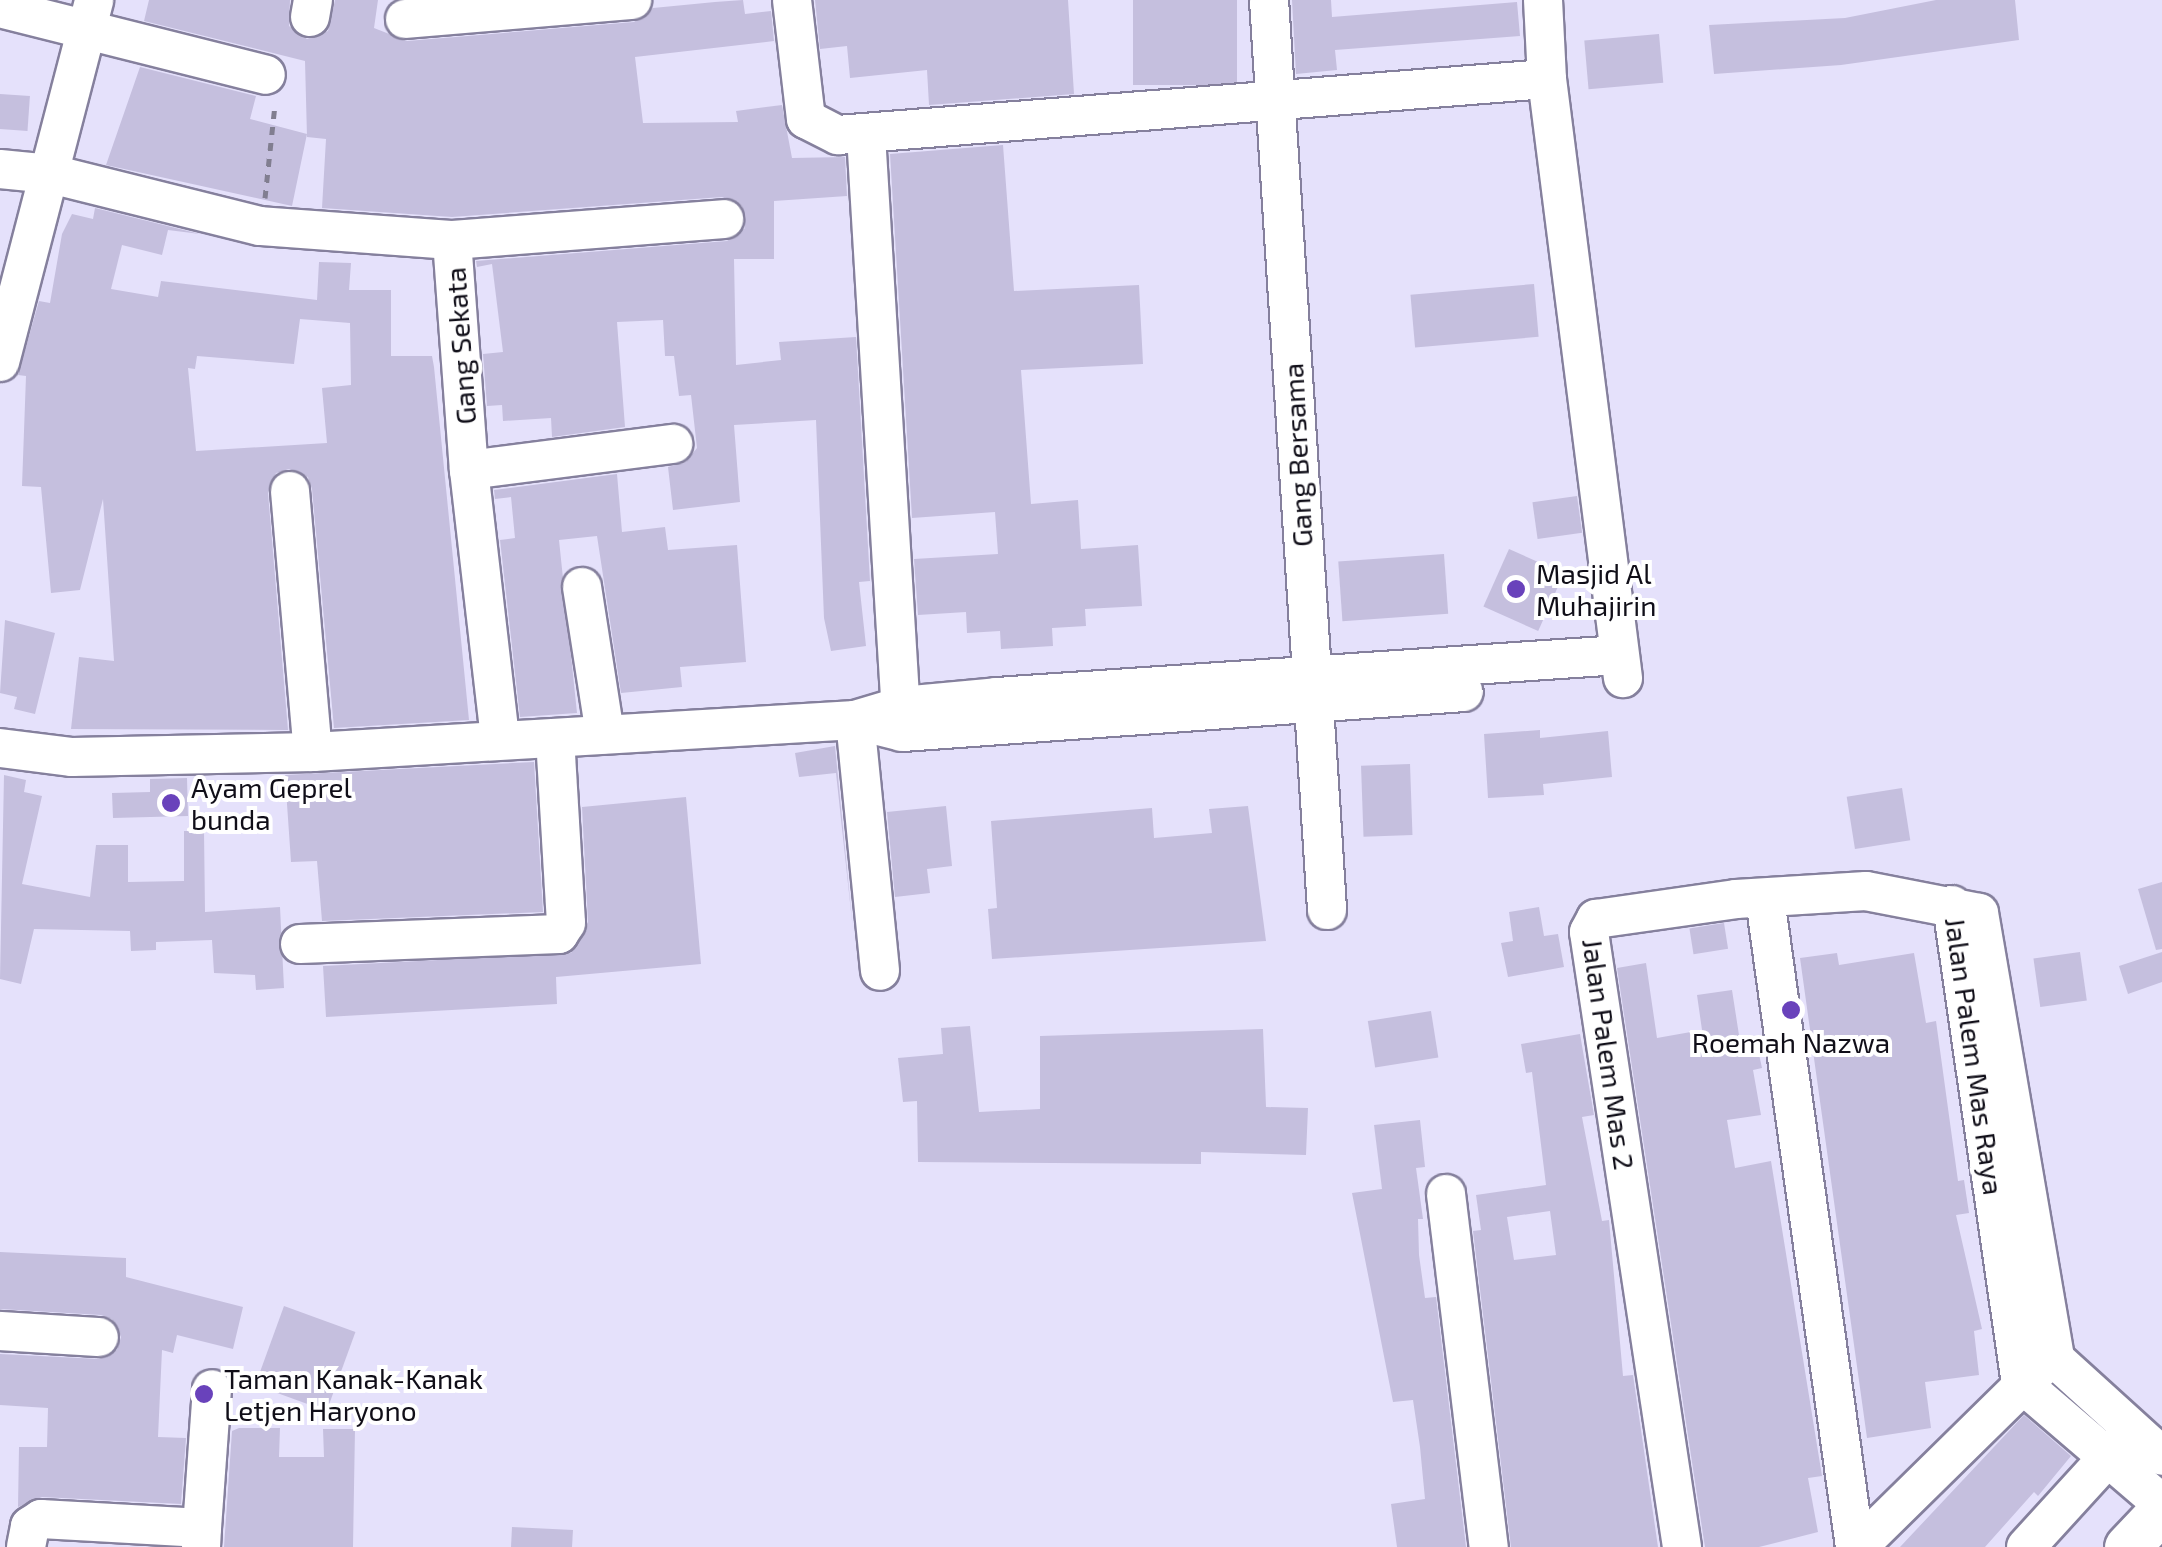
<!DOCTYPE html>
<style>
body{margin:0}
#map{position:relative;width:2162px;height:1547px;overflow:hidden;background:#e5e1fb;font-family:"Exo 2",sans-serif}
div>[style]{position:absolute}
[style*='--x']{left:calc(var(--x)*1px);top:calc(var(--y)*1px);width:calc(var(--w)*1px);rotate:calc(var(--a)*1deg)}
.building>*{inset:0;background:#c5bfde;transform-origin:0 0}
.path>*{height:5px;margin-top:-2.5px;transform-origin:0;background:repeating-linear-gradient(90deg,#817e90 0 8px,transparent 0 16px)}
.roads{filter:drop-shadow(2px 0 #85809d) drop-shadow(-2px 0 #85809d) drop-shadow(0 2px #85809d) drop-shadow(0 -2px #85809d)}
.minor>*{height:38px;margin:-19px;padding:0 19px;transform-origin:19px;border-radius:19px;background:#fff}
.major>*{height:45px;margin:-22.5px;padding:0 22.5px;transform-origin:22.5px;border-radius:22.5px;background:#fff}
.dots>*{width:28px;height:28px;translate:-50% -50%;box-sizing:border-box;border:5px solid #fff;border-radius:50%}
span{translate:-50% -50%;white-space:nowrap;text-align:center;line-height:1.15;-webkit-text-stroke:8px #fff;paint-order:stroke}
.street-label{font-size:28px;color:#100e18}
.poi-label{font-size:28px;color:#100e18}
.left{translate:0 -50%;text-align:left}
</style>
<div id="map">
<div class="building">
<div style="clip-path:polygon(149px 0,290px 0,289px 26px,307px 39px,328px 31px,335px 0,378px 0,374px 28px,407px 41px,634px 22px,653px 8px,715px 2px,743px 0,745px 14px,771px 11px,774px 41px,635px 57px,643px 123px,738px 122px,736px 111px,782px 105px,792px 158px,845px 157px,847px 196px,774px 201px,774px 259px,734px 259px,736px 365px,781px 360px,779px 342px,856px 337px,870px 581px,859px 582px,866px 646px,831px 651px,824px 618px,816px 420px,734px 425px,740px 502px,673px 510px,668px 467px,686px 462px,697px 448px,691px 395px,679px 396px,674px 356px,665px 356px,663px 320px,617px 322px,625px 427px,552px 437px,551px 418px,503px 421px,502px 405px,487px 406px,483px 354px,503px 352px,492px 264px,477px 267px,476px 261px,727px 241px,745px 228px,742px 206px,722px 197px,452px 217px,322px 208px,326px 139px,307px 137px,305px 61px,144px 21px)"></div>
<div style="clip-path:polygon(815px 0,1068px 0,1074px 94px,929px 105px,927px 70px,850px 78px,847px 46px,820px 49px)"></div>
<div style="left:1133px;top:0;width:104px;height:85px"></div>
<div style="clip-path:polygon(1292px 0,1331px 0,1332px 17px,1517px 2px,1520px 36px,1335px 50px,1337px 70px,1296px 74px)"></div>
<div style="clip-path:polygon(1936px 0,2015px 0,2019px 40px,1841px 65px,1714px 74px,1709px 25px,1845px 18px)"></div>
<div style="left:1659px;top:34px;width:49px;height:75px;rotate:85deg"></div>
<div style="clip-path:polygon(140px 67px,256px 96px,250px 119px,307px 134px,292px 206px,106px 165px)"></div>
<div style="left:0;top:94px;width:30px;height:35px;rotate:4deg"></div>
<div style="clip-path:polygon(1003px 145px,1014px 291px,1139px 285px,1143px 364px,1021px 370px,1031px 504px,1078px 500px,1081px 549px,1138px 545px,1142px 606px,1085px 609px,1086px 626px,1052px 628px,1053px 646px,1001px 649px,1000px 631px,967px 633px,966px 612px,918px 615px,914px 559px,998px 554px,995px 512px,912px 518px,890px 154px)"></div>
<div style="clip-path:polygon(evenodd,95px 208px,200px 234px,168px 230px,162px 255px,122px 245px,111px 289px,158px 297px,161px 281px,317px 300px,319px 262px,351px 263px,349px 290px,391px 290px,391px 356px,432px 356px,434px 367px,469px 720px,334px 728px,312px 489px,308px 477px,289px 469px,276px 473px,268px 493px,288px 730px,71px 729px,79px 657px,114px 661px,103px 499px,80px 590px,51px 593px,41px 487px,22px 486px,26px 376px,18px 375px,39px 301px,50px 303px,62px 234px,72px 214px,93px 219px,95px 208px,300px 319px,350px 323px,351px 385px,322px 388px,327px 443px,196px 451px,188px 368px,195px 369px,197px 356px,294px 364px,300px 319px)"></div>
<div style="left:1534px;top:284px;width:53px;height:124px;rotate:85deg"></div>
<div style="clip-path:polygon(617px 474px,622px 532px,665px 527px,668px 550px,737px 545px,746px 662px,680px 667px,682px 687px,621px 693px,597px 536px,559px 540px,577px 713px,520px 717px,500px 540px,515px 538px,511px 497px,495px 499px,494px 490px)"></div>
<div style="left:1577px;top:496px;width:37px;height:45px;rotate:82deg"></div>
<div style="left:1509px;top:549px;width:60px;height:63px;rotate:24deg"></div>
<div style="left:1444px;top:554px;width:60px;height:106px;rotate:86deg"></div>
<div style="clip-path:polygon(5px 620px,55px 633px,35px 714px,14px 709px,17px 697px,0 693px)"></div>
<div style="clip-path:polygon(1540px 730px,1540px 738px,1608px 731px,1612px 777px,1543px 784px,1544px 795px,1488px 798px,1484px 734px)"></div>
<div style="clip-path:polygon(835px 746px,853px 930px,836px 773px,799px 777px,795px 753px)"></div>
<div style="clip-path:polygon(534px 762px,543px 912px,322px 921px,317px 861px,291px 862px,285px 775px)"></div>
<div style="left:1410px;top:764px;width:71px;height:49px;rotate:88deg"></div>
<div style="clip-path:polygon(4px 775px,26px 780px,24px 792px,42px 796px,22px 884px,90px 897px,96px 845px,128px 845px,128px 882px,184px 881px,184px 831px,204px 831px,205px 912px,280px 907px,284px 988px,256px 990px,255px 975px,214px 973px,212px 940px,156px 942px,156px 950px,131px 951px,130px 931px,34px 929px,21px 984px,0 979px)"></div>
<div style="clip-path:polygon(187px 778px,188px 816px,113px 818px,112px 793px,150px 792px,150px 779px)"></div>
<div style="left:1902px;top:788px;width:53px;height:56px;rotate:81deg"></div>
<div style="clip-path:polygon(686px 797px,701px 964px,556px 977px,557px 1004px,326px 1017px,323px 966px,571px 953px,588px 922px,582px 807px)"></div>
<div style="clip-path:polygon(946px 806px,952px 866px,927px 869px,930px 893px,895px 897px,887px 812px)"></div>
<div style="clip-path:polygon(1248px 806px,1266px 941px,992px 959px,988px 909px,997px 908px,991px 821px,1152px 808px,1154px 838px,1212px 833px,1209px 809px)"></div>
<div style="clip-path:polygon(2162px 882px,2162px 949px,2156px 950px,2138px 889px)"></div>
<div style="clip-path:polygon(1539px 907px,1544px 936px,1558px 934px,1564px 967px,1508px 977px,1501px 943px,1513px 941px,1509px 912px)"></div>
<div style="left:1724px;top:923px;width:26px;height:35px;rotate:81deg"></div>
<div style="left:2080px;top:952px;width:49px;height:47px;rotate:82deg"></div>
<div style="clip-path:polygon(2162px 952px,2162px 982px,2128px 994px,2119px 966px)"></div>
<div style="clip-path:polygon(1837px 953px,1839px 965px,1914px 953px,1926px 1023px,1936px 1021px,1958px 1181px,1964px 1180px,1969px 1213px,1956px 1215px,1982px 1329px,1974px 1331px,1979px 1375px,1925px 1382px,1931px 1428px,1867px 1438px,1800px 958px)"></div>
<div style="clip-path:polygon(1646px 963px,1657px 1038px,1702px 1030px,1697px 995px,1732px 990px,1741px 1048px,1757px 1045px,1762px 1068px,1753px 1070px,1761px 1115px,1727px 1120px,1735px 1168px,1771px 1161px,1822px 1476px,1808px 1478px,1818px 1532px,1759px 1547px,1705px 1547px,1704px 1541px,1617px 968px)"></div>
<div style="left:1431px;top:1011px;width:47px;height:64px;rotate:81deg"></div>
<div style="clip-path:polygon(970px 1026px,979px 1112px,1040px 1109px,1040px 1036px,1263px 1029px,1266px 1107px,1308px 1108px,1306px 1155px,1201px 1152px,1201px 1164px,918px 1162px,917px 1101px,903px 1102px,898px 1058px,943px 1054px,941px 1028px)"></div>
<div style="clip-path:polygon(evenodd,1580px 1034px,1594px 1115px,1582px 1117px,1602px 1221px,1609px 1220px,1623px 1376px,1633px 1375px,1658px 1547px,1511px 1547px,1473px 1231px,1481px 1230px,1476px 1195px,1546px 1185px,1532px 1072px,1526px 1073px,1521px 1044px,1580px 1034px,1550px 1211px,1556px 1255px,1514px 1260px,1507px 1217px,1550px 1211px)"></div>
<div style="clip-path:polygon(1420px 1120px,1425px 1167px,1416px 1168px,1423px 1219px,1418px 1219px,1419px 1255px,1425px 1298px,1436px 1297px,1466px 1547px,1397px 1547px,1391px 1504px,1425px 1499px,1420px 1447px,1413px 1400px,1393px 1402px,1352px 1193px,1382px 1189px,1374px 1125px)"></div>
<div style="clip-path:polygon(0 1252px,126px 1258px,126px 1277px,243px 1307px,233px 1349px,177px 1335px,173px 1353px,162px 1350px,158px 1437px,186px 1438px,181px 1504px,42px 1497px,18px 1507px,19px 1447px,47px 1447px,48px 1408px,0 1405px,0 1354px,99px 1359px,117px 1350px,121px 1337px,112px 1319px,101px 1315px,0 1309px)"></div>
<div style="left:284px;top:1306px;width:76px;height:84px;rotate:20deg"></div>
<div style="clip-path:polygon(2024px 1415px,2071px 1456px,2038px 1496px,2034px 1492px,1985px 1547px,1900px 1547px)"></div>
<div style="clip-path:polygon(239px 1428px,280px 1428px,279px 1457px,324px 1457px,323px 1429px,355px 1429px,353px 1547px,224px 1547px,232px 1431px)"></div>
<div style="clip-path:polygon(512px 1527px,573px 1530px,572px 1547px,511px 1547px)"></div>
</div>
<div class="path">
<div style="--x:265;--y:198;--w:94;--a:-83.9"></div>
</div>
<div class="roads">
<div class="minor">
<div style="--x:792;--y:0;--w:120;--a:83.3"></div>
<div style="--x:806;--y:119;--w:36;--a:27"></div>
<div style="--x:838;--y:135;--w:711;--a:-4.52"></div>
<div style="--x:1269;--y:0;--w:912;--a:86.35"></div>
<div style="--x:1543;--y:0;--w:79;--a:87.1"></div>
<div style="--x:1547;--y:79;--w:604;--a:82.77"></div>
<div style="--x:0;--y:8;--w:274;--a:14.1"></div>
<div style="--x:310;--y:17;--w:17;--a:-80"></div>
<div style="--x:405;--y:19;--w:228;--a:-4.8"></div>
<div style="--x:866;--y:135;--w:597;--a:86.54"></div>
<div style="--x:0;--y:169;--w:51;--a:5.6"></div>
<div style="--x:51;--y:174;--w:215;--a:14"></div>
<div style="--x:260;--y:226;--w:193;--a:4.2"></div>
<div style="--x:452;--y:240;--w:231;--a:85.8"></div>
<div style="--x:469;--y:470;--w:270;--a:83.4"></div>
<div style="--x:452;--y:240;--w:273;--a:-4.4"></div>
<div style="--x:0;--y:362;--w:374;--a:-75.4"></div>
<div style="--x:469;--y:470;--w:206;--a:-7.3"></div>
<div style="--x:290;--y:491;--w:262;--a:85"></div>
<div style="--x:582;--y:587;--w:149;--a:81.1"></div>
<div style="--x:855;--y:720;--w:252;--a:84.3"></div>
<div style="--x:867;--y:723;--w:36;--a:14"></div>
<div style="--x:902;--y:732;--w:563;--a:-4.07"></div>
<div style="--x:0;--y:748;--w:73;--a:7.1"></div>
<div style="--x:72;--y:757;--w:241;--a:-1.2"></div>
<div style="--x:313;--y:752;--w:543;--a:-3.38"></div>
<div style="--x:855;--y:720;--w:49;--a:-16.6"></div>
<div style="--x:902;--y:706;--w:95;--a:-5.4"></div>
<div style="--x:997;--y:697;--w:624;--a:-3.86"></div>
<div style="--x:1765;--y:899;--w:654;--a:82.09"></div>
<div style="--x:1952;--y:905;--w:483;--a:81.8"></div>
<div style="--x:300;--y:944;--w:259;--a:-2.2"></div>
<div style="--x:559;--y:934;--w:13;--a:-58"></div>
<div style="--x:566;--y:923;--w:185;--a:-93.4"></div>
<div style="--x:1446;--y:1194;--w:356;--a:83.1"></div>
<div style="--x:0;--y:1331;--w:99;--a:3.5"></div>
<div style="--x:2055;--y:1359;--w:144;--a:42.2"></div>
<div style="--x:2021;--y:1383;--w:186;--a:40.6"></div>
<div style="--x:202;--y:1528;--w:139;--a:-85.9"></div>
<div style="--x:26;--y:1547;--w:21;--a:-79"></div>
<div style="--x:30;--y:1526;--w:13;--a:-32"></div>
<div style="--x:41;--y:1519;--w:161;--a:3.2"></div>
<div style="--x:202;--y:1528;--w:19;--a:93"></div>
<div style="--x:1682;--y:1547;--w:622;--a:-98.6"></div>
<div style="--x:1589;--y:932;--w:15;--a:-62"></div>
<div style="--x:1596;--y:919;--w:141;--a:-8.1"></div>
<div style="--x:1736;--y:899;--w:130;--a:-3.5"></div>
<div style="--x:1866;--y:891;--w:115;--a:11"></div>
<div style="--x:1979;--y:913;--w:452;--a:80.3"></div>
<div style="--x:1858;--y:1547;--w:255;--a:-44.5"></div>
<div style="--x:2026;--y:1547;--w:157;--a:-47.6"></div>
</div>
<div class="major">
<div style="--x:2127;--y:1547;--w:51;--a:-46.6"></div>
</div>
</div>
<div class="dots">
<div style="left:1516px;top:589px;background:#6942bb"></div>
<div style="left:171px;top:803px;background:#6942bb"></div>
<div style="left:1791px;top:1010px;background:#6942bb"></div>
<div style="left:204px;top:1394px;background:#6942bb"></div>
</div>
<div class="street-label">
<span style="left:460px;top:346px;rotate:-94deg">Gang Sekata</span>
<span style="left:1297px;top:455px;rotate:-93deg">Gang Bersama</span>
<span style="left:1609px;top:1054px;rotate:82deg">Jalan Palem Mas 2</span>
<span style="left:1975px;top:1056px;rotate:82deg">Jalan Palem Mas Raya</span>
</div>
<div class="poi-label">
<span class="left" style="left:1536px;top:589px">Masjid Al<br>Muhajirin</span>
<span class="left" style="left:191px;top:803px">Ayam Geprel<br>bunda</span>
<span style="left:1791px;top:1042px">Roemah Nazwa</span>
<span class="left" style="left:224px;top:1394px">Taman Kanak-Kanak<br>Letjen Haryono</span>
</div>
</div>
